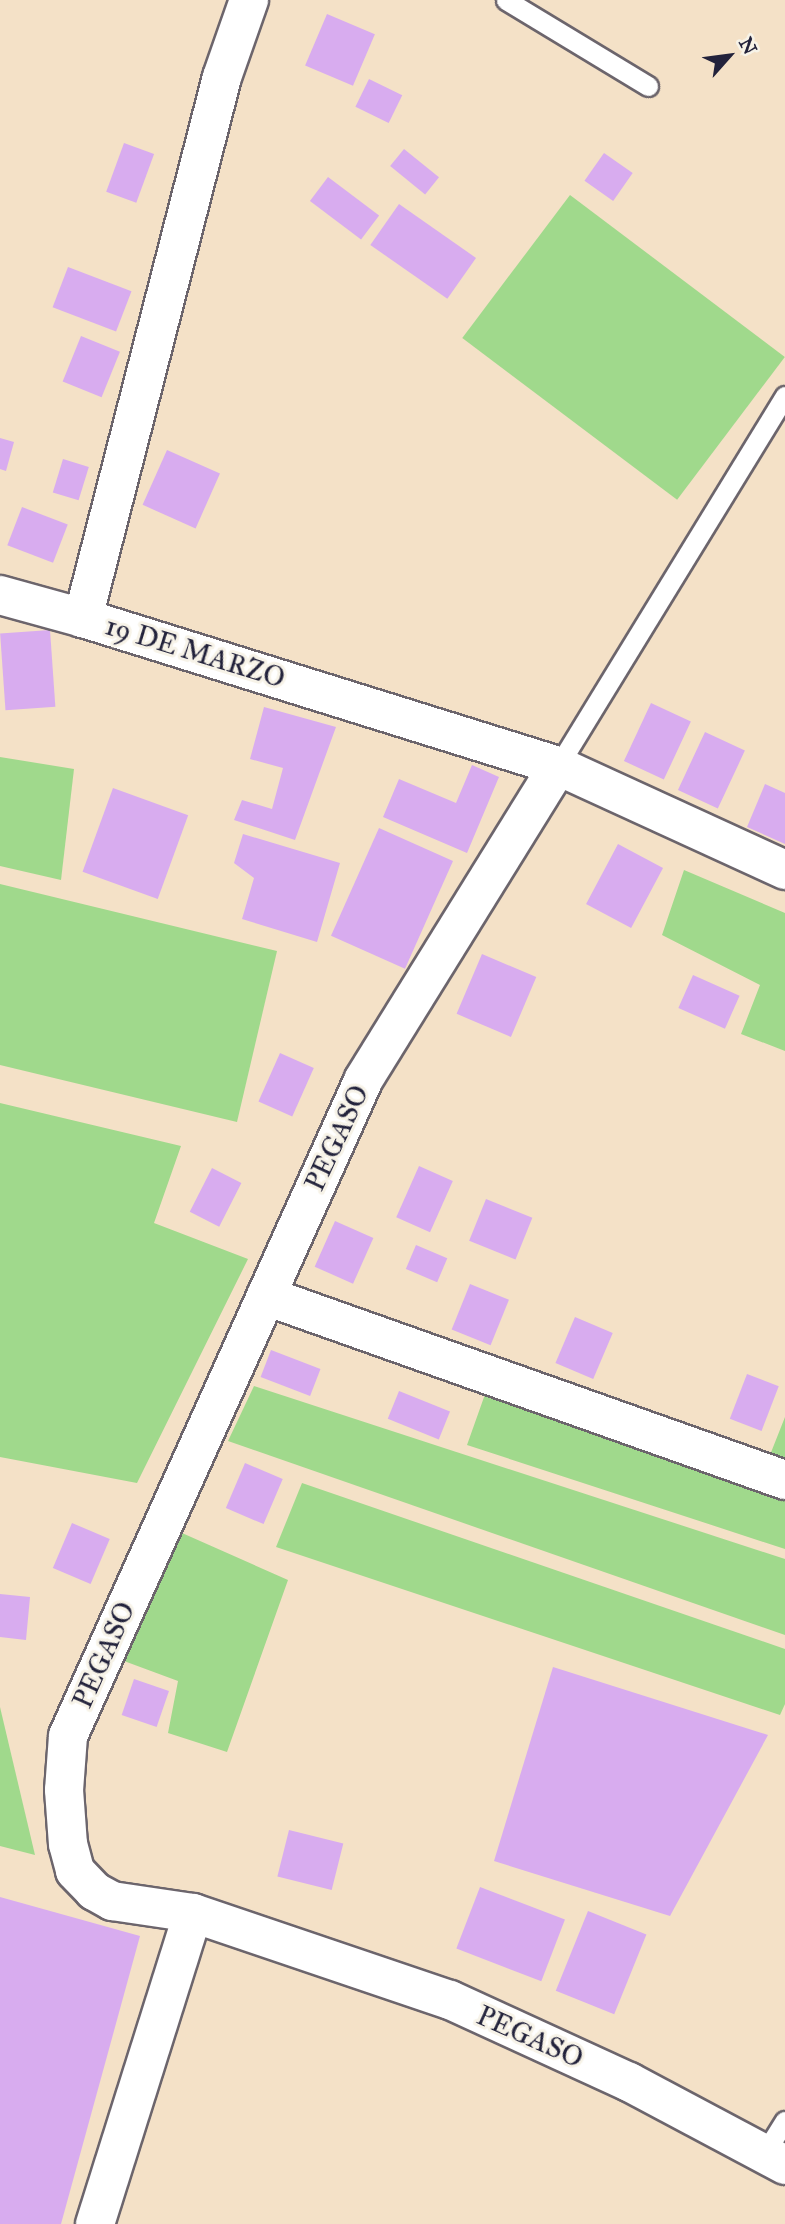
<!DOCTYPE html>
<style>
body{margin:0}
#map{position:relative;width:785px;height:2224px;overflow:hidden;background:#f4e1c7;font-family:"IM FELL Great Primer",serif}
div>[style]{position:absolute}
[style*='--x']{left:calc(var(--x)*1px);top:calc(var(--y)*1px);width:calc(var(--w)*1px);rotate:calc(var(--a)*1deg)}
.green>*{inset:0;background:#a0d98c;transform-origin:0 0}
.building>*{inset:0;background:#d8acef;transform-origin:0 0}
.roads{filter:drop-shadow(2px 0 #6c656c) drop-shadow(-2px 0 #6c656c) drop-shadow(0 2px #6c656c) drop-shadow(0 -2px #6c656c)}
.lane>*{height:19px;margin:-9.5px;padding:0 9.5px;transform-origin:9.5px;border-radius:9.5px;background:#fff}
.street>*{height:38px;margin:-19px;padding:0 19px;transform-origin:19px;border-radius:19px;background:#fff}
span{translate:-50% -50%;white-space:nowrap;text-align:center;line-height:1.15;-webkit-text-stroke:6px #f7f3e8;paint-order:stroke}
.street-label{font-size:28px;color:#22223b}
.north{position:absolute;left:694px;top:21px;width:70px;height:70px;-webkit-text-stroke:5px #f7f3e8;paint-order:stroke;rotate:62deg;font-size:19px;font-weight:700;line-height:28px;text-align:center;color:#22223b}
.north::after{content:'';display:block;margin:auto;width:24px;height:32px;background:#22223b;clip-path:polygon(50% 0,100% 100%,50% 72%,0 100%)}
</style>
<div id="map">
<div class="green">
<div style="left:570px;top:195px;width:269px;height:179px;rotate:37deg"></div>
<div style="clip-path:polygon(0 757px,74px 769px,61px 880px,0 866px)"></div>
<div style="clip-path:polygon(684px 870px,785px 913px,785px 1051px,741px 1034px,760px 985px,662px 935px)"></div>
<div style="clip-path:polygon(0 884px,277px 951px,237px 1122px,0 1065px)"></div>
<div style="clip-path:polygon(0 1103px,181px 1146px,154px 1223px,248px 1259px,137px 1483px,0 1457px)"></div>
<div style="clip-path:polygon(494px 1369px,768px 1460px,785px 1417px,785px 1549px,467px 1445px)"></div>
<div style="clip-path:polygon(254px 1386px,785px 1559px,785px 1635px,228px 1441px)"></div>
<div style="clip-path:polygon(302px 1483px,785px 1649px,785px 1704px,780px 1715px,276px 1547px)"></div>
<div style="clip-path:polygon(182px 1533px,288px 1580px,227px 1752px,168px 1733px,178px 1681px,124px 1661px)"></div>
<div style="clip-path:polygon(0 1707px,35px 1855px,0 1846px)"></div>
</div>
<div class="building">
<div style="left:327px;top:14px;width:52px;height:56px;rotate:23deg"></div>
<div style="left:369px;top:79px;width:37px;height:31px;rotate:26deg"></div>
<div style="left:124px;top:143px;width:32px;height:52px;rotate:20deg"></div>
<div style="left:404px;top:149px;width:45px;height:22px;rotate:39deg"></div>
<div style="left:604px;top:153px;width:35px;height:34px;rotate:35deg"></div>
<div style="left:328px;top:177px;width:64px;height:30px;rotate:37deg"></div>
<div style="left:399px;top:204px;width:94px;height:50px;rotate:35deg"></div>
<div style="left:68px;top:267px;width:68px;height:43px;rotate:21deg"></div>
<div style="left:81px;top:336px;width:42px;height:49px;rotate:22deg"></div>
<div style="clip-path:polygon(0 438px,14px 442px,6px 471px,0 469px)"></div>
<div style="left:167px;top:450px;width:58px;height:60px;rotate:24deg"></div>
<div style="left:63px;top:459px;width:27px;height:35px;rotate:17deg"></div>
<div style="left:22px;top:507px;width:49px;height:41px;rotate:21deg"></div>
<div style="left:50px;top:630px;width:77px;height:50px;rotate:86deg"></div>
<div style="left:651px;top:703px;width:44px;height:64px;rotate:25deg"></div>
<div style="clip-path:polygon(264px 707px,336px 727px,295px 840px,234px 820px,242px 800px,272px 809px,283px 768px,250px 759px)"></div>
<div style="left:705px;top:732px;width:44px;height:64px;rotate:25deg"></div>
<div style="clip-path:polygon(472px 765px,499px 777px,467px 853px,383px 817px,399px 779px,456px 803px)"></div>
<div style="clip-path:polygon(765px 784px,785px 793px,785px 844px,747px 827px)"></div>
<div style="left:113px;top:788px;width:80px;height:89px;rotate:20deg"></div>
<div style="left:379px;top:828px;width:81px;height:118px;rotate:24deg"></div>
<div style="clip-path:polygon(243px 834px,340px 863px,317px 942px,242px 919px,254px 878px,234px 863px)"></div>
<div style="left:618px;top:844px;width:51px;height:68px;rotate:28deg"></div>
<div style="left:482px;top:954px;width:59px;height:65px;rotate:23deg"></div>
<div style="left:693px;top:975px;width:51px;height:36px;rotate:24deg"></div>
<div style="left:280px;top:1053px;width:37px;height:53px;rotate:24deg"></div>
<div style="left:419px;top:1166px;width:37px;height:56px;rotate:24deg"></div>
<div style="left:212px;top:1168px;width:33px;height:49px;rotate:27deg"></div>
<div style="left:486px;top:1199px;width:50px;height:45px;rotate:22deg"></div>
<div style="left:335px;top:1221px;width:42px;height:50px;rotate:24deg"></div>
<div style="left:416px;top:1245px;width:34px;height:26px;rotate:23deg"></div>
<div style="left:470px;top:1284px;width:42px;height:49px;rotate:22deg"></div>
<div style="left:575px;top:1317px;width:41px;height:50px;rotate:23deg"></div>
<div style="left:271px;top:1350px;width:53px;height:29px;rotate:21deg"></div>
<div style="left:747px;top:1374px;width:34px;height:48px;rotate:21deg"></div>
<div style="left:399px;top:1391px;width:55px;height:30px;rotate:22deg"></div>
<div style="left:245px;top:1463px;width:41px;height:49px;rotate:23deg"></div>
<div style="left:72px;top:1523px;width:41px;height:49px;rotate:23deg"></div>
<div style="clip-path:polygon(0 1594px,30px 1597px,26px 1640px,0 1637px)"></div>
<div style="clip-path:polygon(553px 1667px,768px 1735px,670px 1916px,494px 1861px)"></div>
<div style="left:134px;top:1679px;width:37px;height:38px;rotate:19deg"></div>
<div style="left:289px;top:1830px;width:56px;height:48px;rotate:14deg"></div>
<div style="left:480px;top:1887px;width:91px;height:66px;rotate:21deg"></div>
<div style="clip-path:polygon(0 1897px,140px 1936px,61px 2224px,0 2224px)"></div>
<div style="left:588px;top:1911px;width:63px;height:86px;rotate:22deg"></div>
</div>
<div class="roads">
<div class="lane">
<div style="--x:506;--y:0;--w:166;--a:31.2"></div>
<div style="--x:558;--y:766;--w:434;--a:-58.5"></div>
<div style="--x:764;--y:2154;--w:39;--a:-58"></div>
</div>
<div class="street">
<div style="--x:249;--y:0;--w:82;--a:109.3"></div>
<div style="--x:222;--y:77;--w:559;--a:104.41"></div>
<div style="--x:83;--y:618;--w:498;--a:17.3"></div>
<div style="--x:558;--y:766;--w:250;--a:24.6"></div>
<div style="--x:0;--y:595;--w:86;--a:15.5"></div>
<div style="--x:558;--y:766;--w:370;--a:121.8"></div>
<div style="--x:363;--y:1081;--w:718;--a:114.25"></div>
<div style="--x:68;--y:1736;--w:54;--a:94.2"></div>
<div style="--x:64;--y:1790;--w:54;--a:85.8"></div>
<div style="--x:68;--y:1844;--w:28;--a:75"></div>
<div style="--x:75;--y:1871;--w:28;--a:46"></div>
<div style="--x:94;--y:1891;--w:21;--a:29"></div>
<div style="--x:112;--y:1901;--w:82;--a:8.4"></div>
<div style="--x:193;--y:1913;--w:271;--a:18.7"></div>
<div style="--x:450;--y:2000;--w:197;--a:24.6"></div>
<div style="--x:629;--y:2082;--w:177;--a:28"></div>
<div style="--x:266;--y:1296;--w:551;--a:19.52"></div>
<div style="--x:95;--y:2224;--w:326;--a:-72.5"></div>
</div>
</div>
<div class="street-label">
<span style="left:195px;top:652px;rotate:17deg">19 DE MARZO</span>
<span style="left:337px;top:1138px;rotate:-65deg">PEGASO</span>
<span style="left:104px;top:1655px;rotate:-66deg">PEGASO</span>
<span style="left:530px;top:2037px;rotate:24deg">PEGASO</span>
</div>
<div class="north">N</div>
</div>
